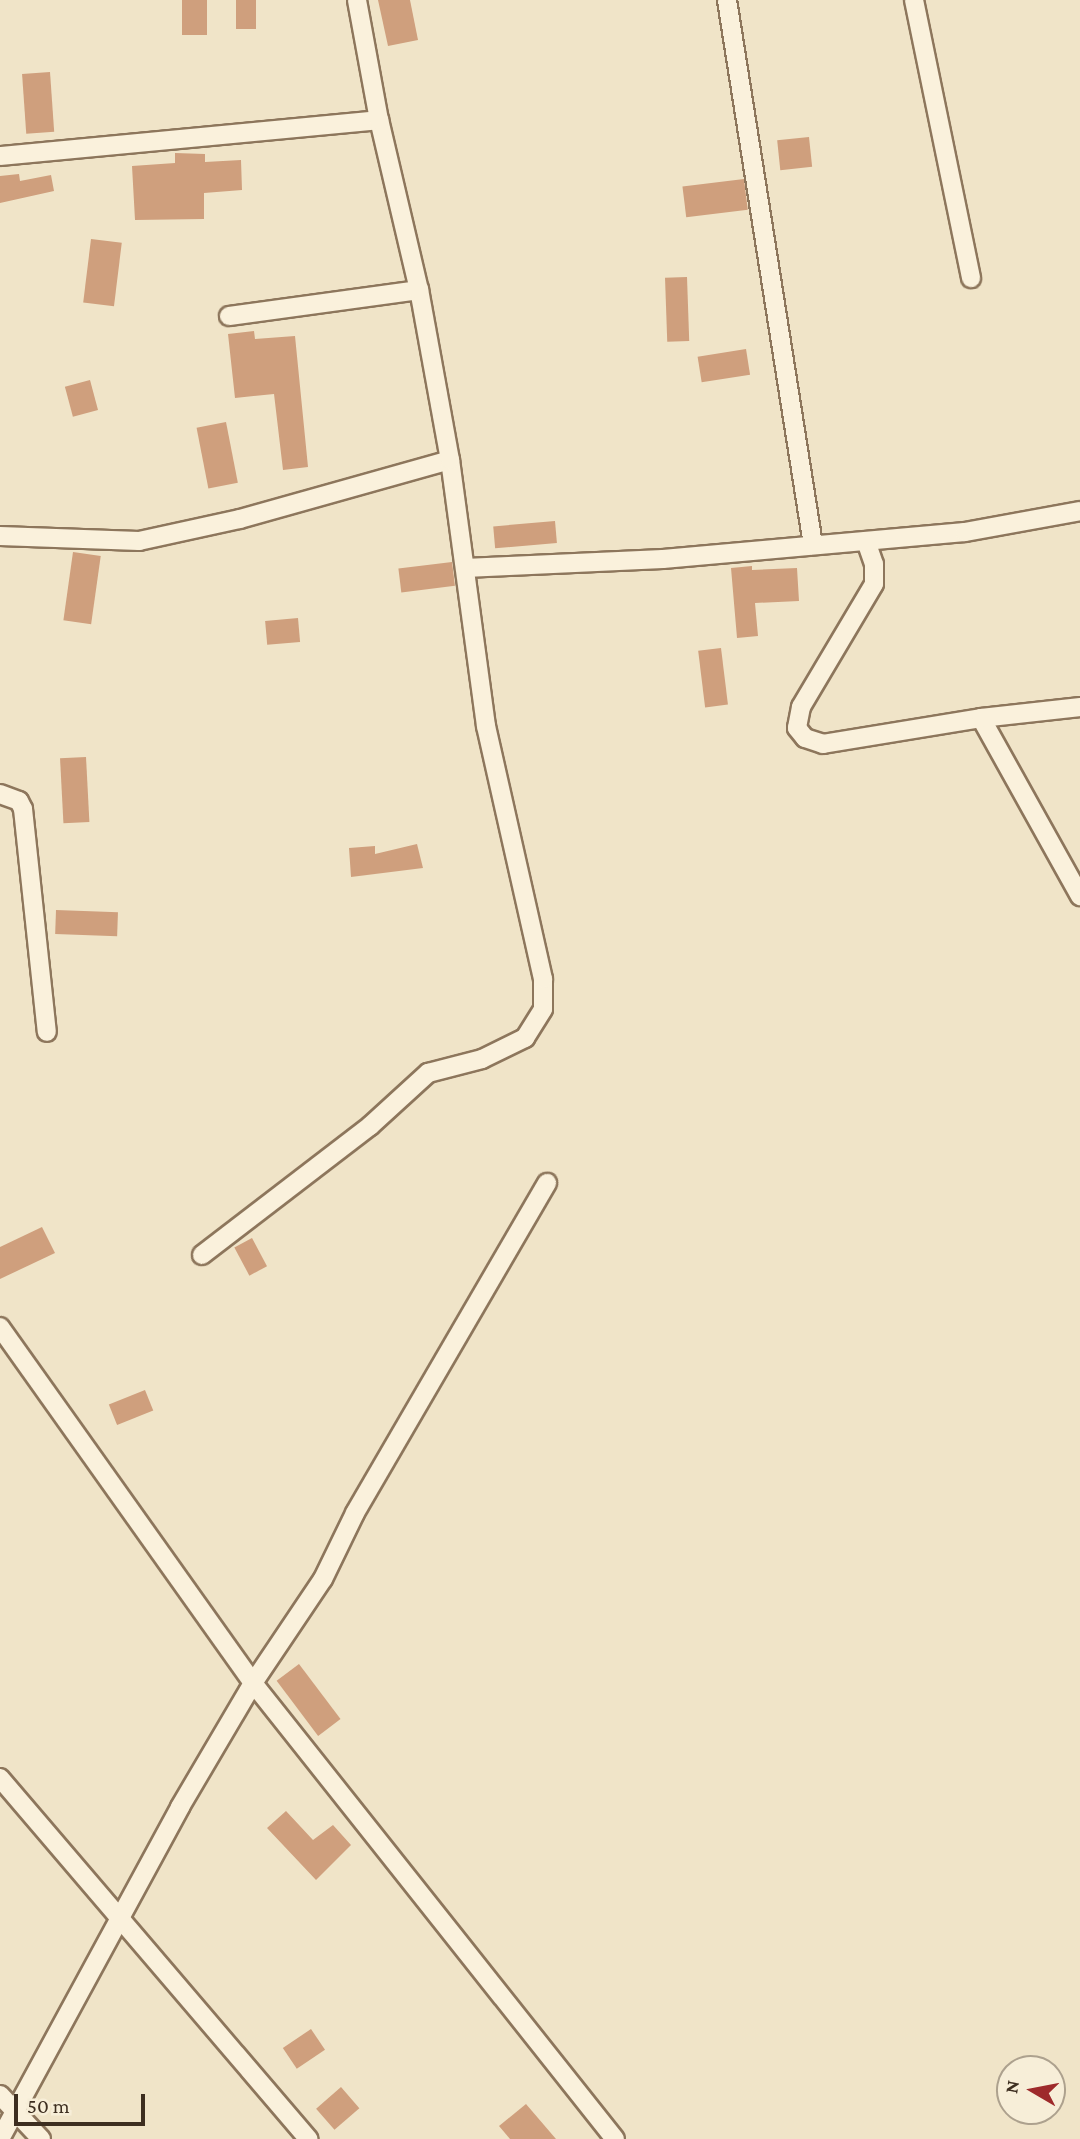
<!DOCTYPE html>
<style>
body{margin:0}
#map{position:relative;width:1080px;height:2139px;overflow:hidden;background:#f0e4c8;font-family:"Crimson Pro",serif}
div>[style]{position:absolute}
[style*='--x']{left:calc(var(--x)*1px);top:calc(var(--y)*1px);width:calc(var(--w)*1px);rotate:calc(var(--a)*1deg)}
.building>*{inset:0;background:#cf9f7d;transform-origin:0 0}
.roads{filter:drop-shadow(2px 0 #8d765c) drop-shadow(-2px 0 #8d765c) drop-shadow(0 2px #8d765c) drop-shadow(0 -2px #8d765c)}
.minor>*{height:18px;margin:-9px;padding:0 9px;transform-origin:9px;border-radius:9px;background:#faf1dc}
span{translate:-50% -50%;white-space:nowrap;text-align:center;line-height:1.15;-webkit-text-stroke:6px #f7eed8;paint-order:stroke}
.north{position:absolute;left:996px;top:2055px;width:70px;height:70px;box-sizing:border-box;background:#f7eed8;border:2px solid #ada18e;border-radius:50%;rotate:280deg;font-size:19px;font-weight:700;line-height:28px;text-align:center;color:#3d2e20}
.north::after{content:'';display:block;margin:auto;width:24px;height:32px;background:#9e2a2b;clip-path:polygon(50% 0,100% 100%,50% 72%,0 100%)}
.scale{position:absolute;left:14px;top:2094px;width:131px;height:32px;box-sizing:border-box;border:4px solid #3d2e20;border-top:0;padding-left:9px;font-size:21px;line-height:24px;white-space:nowrap;color:#3d2e20;-webkit-text-stroke:5px #f7eed8;paint-order:stroke}
</style>
<div id="map">
<div class="building">
<div style="left:182px;top:0;width:25px;height:35px"></div>
<div style="left:236px;top:0;width:20px;height:29px"></div>
<div style="clip-path:polygon(378px 0,410px 0,418px 40px,388px 46px)"></div>
<div style="left:50px;top:72px;width:60px;height:28px;rotate:86deg"></div>
<div style="left:809px;top:137px;width:30px;height:32px;rotate:84deg"></div>
<div style="clip-path:polygon(175px 153px,205px 154px,205px 162px,241px 160px,242px 190px,204px 193px,204px 219px,135px 220px,132px 166px,175px 163px)"></div>
<div style="clip-path:polygon(19px 174px,20px 181px,51px 175px,54px 191px,0 203px,0 176px)"></div>
<div style="left:744px;top:179px;width:31px;height:62px;rotate:83deg"></div>
<div style="left:91px;top:239px;width:31px;height:64px;rotate:7deg"></div>
<div style="left:687px;top:277px;width:64px;height:22px;rotate:88deg"></div>
<div style="clip-path:polygon(254px 331px,255px 339px,295px 336px,308px 467px,283px 470px,274px 394px,235px 398px,228px 334px)"></div>
<div style="left:746px;top:349px;width:26px;height:49px;rotate:81deg"></div>
<div style="left:90px;top:380px;width:31px;height:26px;rotate:75deg"></div>
<div style="left:226px;top:422px;width:62px;height:30px;rotate:79deg"></div>
<div style="left:555px;top:521px;width:22px;height:62px;rotate:85deg"></div>
<div style="left:73px;top:552px;width:28px;height:69px;rotate:8deg"></div>
<div style="left:452px;top:562px;width:24px;height:54px;rotate:83deg"></div>
<div style="clip-path:polygon(752px 566px,752px 570px,797px 568px,799px 601px,755px 603px,758px 636px,737px 638px,731px 568px)"></div>
<div style="left:298px;top:618px;width:24px;height:33px;rotate:85deg"></div>
<div style="left:721px;top:648px;width:57px;height:23px;rotate:83deg"></div>
<div style="left:86px;top:757px;width:65px;height:26px;rotate:87deg"></div>
<div style="clip-path:polygon(417px 844px,423px 868px,351px 877px,349px 848px,375px 846px,375px 854px)"></div>
<div style="left:56px;top:910px;width:62px;height:24px;rotate:2deg"></div>
<div style="clip-path:polygon(42px 1227px,55px 1253px,0 1279px,0 1247px)"></div>
<div style="left:252px;top:1238px;width:32px;height:20px;rotate:62deg"></div>
<div style="left:145px;top:1390px;width:22px;height:39px;rotate:68deg"></div>
<div style="left:299px;top:1664px;width:69px;height:28px;rotate:53deg"></div>
<div style="clip-path:polygon(286px 1811px,313px 1840px,333px 1825px,351px 1845px,316px 1880px,267px 1828px)"></div>
<div style="left:311px;top:2029px;width:25px;height:34px;rotate:56deg"></div>
<div style="left:341px;top:2087px;width:28px;height:33px;rotate:49deg"></div>
<div style="clip-path:polygon(526px 2104px,556px 2139px,510px 2139px,499px 2126px)"></div>
</div>
<div class="roads">
<div class="minor">
<div style="--x:727;--y:0;--w:552;--a:81.03"></div>
<div style="--x:914;--y:0;--w:284;--a:78.4"></div>
<div style="--x:0;--y:156;--w:381;--a:-5.4"></div>
<div style="--x:229;--y:316;--w:192;--a:-7.8"></div>
<div style="--x:0;--y:536;--w:139;--a:2.1"></div>
<div style="--x:139;--y:541;--w:103;--a:-12.3"></div>
<div style="--x:240;--y:519;--w:218;--a:-15.7"></div>
<div style="--x:866;--y:541;--w:24;--a:71"></div>
<div style="--x:874;--y:564;--w:20;--a:90"></div>
<div style="--x:874;--y:584;--w:143;--a:120.7"></div>
<div style="--x:801;--y:707;--w:21;--a:101"></div>
<div style="--x:797;--y:728;--w:13;--a:51"></div>
<div style="--x:805;--y:738;--w:19;--a:18"></div>
<div style="--x:823;--y:744;--w:160;--a:-9.3"></div>
<div style="--x:981;--y:718;--w:204;--a:60.9"></div>
<div style="--x:465;--y:568;--w:198;--a:-2.6"></div>
<div style="--x:663;--y:559;--w:303;--a:-5.1"></div>
<div style="--x:965;--y:532;--w:117;--a:-10.3"></div>
<div style="--x:981;--y:718;--w:100;--a:-6.3"></div>
<div style="--x:0;--y:794;--w:20;--a:20"></div>
<div style="--x:19;--y:801;--w:9;--a:63"></div>
<div style="--x:23;--y:809;--w:224;--a:83.9"></div>
<div style="--x:202;--y:1255;--w:212;--a:-37.5"></div>
<div style="--x:370;--y:1126;--w:79;--a:-42.4"></div>
<div style="--x:428;--y:1073;--w:56;--a:-14.5"></div>
<div style="--x:482;--y:1059;--w:48;--a:-26"></div>
<div style="--x:525;--y:1038;--w:34;--a:-58"></div>
<div style="--x:543;--y:1009;--w:30;--a:-90"></div>
<div style="--x:543;--y:979;--w:259;--a:-102.7"></div>
<div style="--x:486;--y:726;--w:268;--a:-97.7"></div>
<div style="--x:450;--y:460;--w:173;--a:-100.3"></div>
<div style="--x:419;--y:290;--w:175;--a:-103.2"></div>
<div style="--x:379;--y:120;--w:122;--a:-100.4"></div>
<div style="--x:0;--y:1327;--w:437;--a:54.6"></div>
<div style="--x:253;--y:1683;--w:582;--a:51.56"></div>
<div style="--x:0;--y:1778;--w:475;--a:49.5"></div>
<div style="--x:0;--y:2095;--w:60;--a:47"></div>
<div style="--x:0;--y:2139;--w:378;--a:-61.5"></div>
<div style="--x:180;--y:1807;--w:144;--a:-59.5"></div>
<div style="--x:253;--y:1683;--w:125;--a:-56.1"></div>
<div style="--x:323;--y:1579;--w:73;--a:-64.1"></div>
<div style="--x:355;--y:1513;--w:382;--a:-59.8"></div>
</div>
</div>
<div class="north">N</div>
<div class="scale">50 m</div>
</div>
